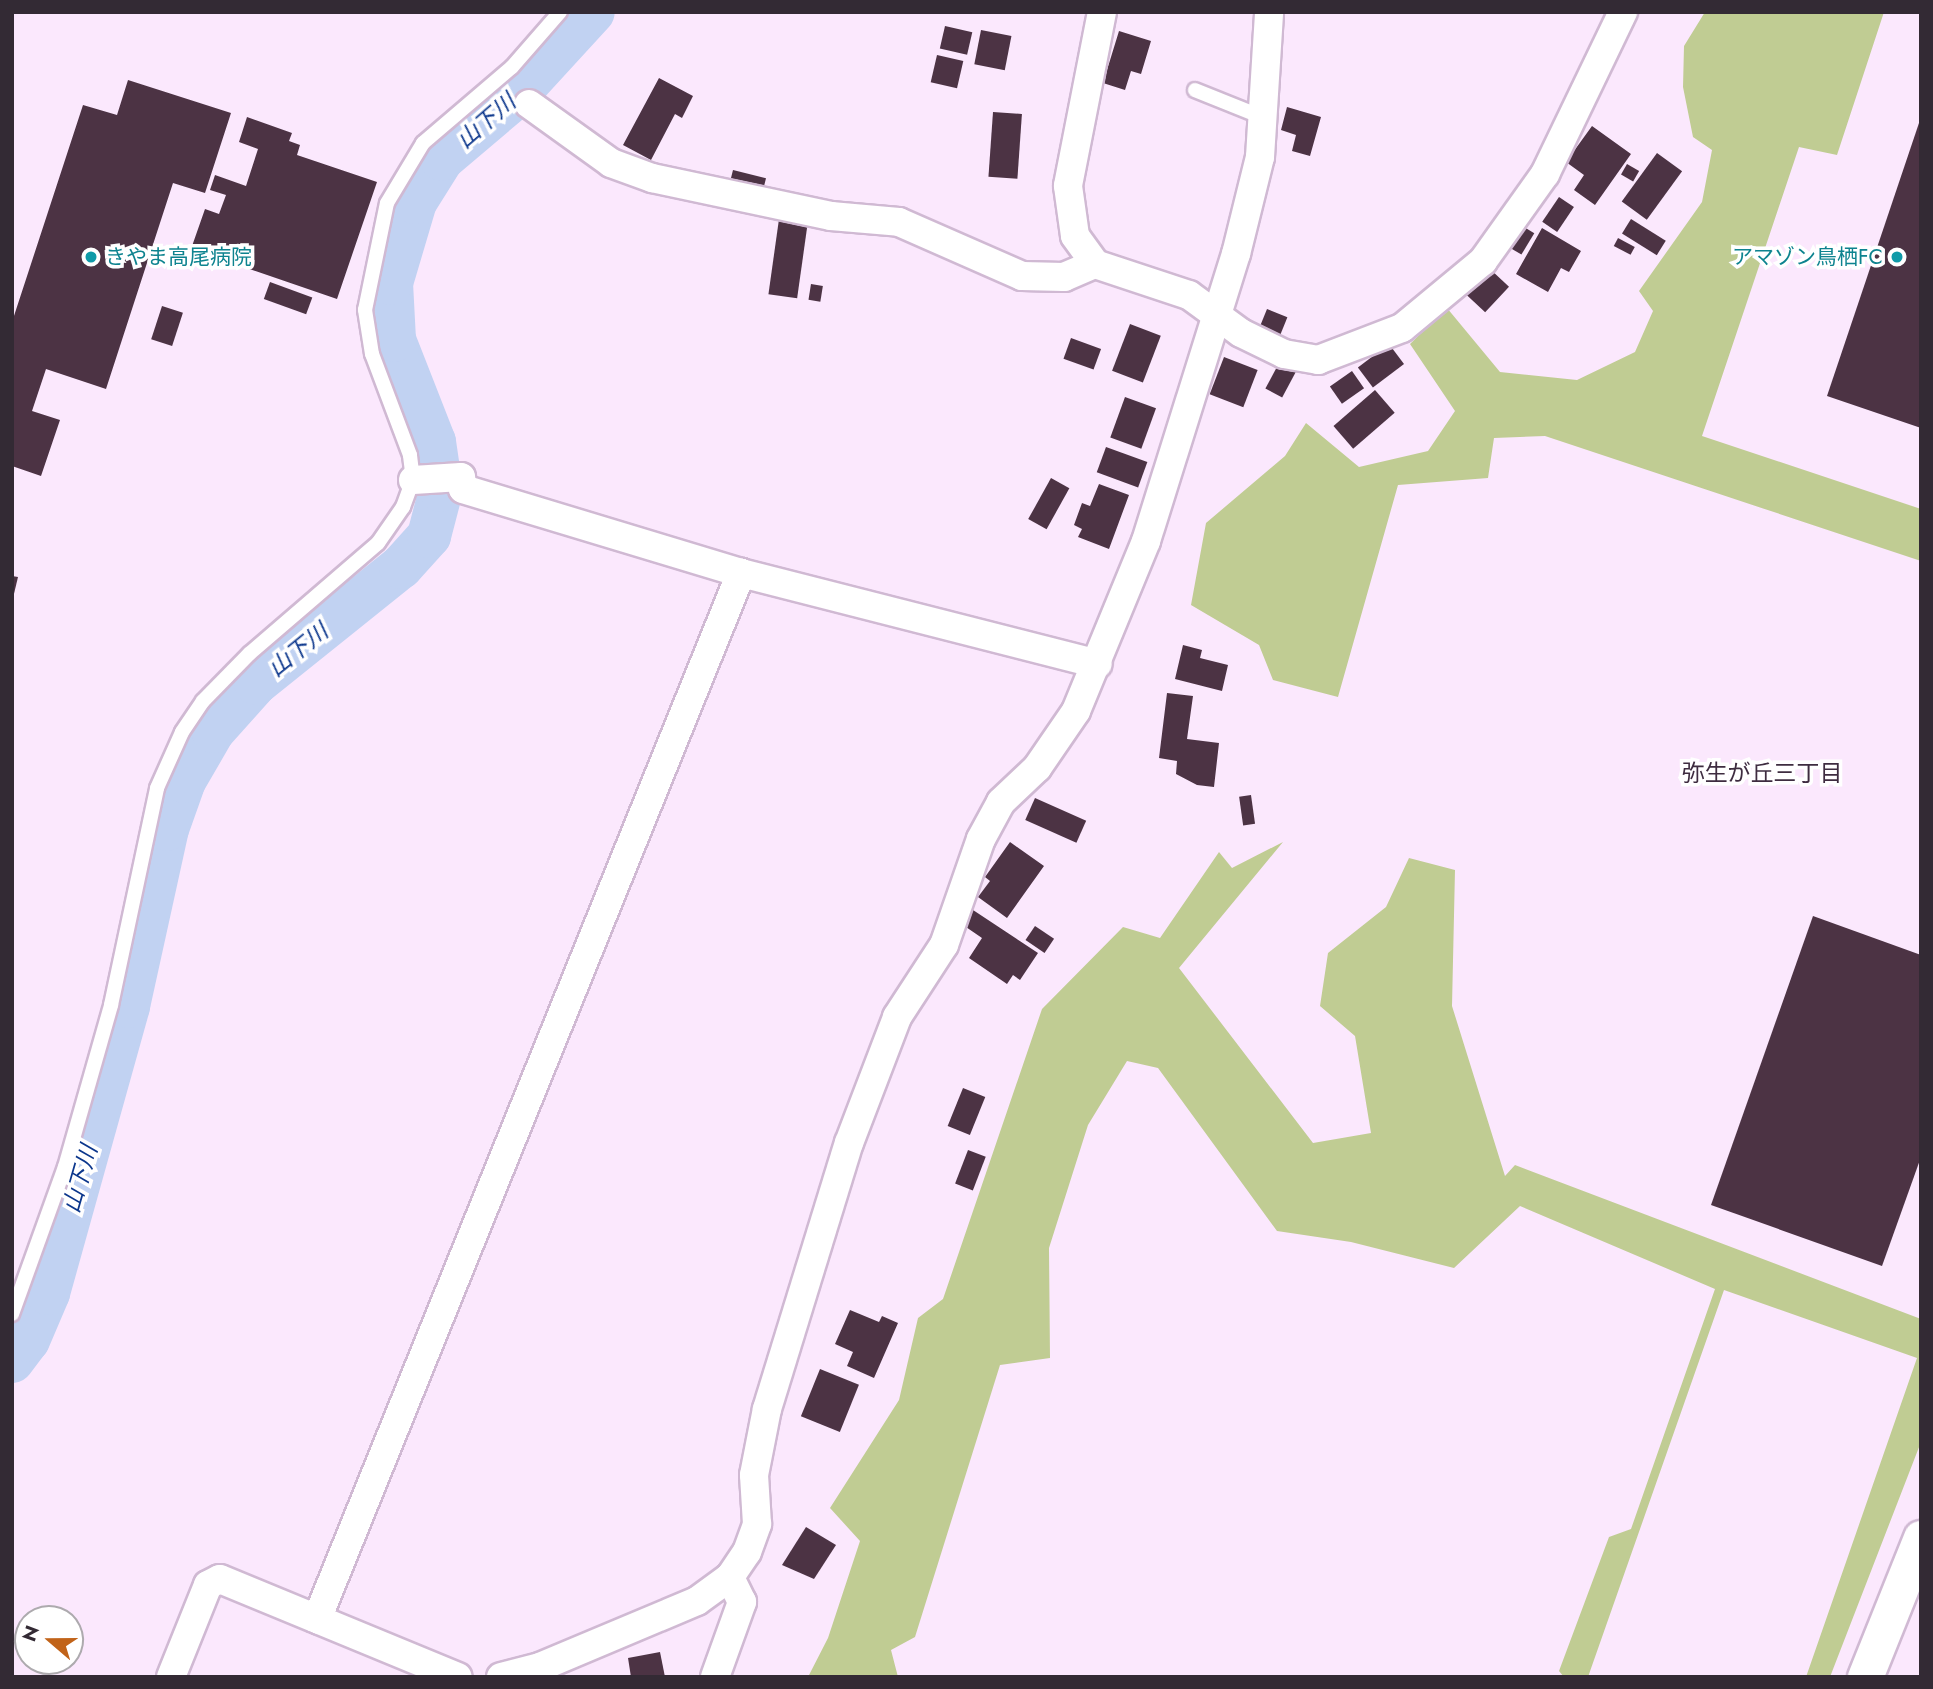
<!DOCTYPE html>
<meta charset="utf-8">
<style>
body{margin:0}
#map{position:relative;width:1933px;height:1689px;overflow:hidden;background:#fbe8fd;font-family:Jost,"Noto Sans JP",sans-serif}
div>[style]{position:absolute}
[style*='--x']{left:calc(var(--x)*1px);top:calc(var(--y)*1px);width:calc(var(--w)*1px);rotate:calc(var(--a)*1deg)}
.green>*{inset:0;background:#c0cc93}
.river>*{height:44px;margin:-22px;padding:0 22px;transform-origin:22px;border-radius:22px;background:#c1d2f2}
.building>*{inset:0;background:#4c3344;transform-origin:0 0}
.roads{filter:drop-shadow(2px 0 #d0b9d3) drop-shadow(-2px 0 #d0b9d3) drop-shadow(0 2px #d0b9d3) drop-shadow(0 -2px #d0b9d3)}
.service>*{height:14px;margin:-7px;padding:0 7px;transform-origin:7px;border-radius:7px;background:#fff}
.minor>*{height:28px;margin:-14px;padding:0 14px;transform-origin:14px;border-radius:14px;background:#fff}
.tertiary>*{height:35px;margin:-17.5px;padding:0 17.5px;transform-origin:17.5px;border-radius:17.5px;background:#fff}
.dots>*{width:19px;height:19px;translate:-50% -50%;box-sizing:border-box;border:4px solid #fff;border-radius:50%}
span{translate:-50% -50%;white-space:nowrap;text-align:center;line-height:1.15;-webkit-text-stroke:7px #fff;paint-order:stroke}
.culture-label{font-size:21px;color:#0d838f}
.left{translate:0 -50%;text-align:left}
.right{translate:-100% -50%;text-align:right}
.water-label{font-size:23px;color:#0b368c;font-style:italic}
.neighbourhood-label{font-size:23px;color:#3e2c40}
.frame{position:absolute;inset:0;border:14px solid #332a34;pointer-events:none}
.north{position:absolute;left:14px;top:1605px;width:70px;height:70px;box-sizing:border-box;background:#fff;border:2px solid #adaaae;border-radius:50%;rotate:290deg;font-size:19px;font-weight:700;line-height:28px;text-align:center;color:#332a34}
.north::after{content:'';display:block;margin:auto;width:24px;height:32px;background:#c16319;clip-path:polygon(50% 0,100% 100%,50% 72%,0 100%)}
</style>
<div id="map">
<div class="green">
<div style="clip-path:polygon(1705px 12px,1884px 12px,1837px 155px,1799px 147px,1702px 436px,1921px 509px,1921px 561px,1545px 436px,1494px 438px,1488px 478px,1398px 485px,1338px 697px,1273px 680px,1259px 645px,1191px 605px,1206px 523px,1285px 456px,1306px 423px,1359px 467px,1428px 451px,1455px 411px,1410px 344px,1447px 308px,1500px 372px,1577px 380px,1635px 352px,1653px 311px,1639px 291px,1702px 202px,1712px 150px,1693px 137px,1683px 87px,1684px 46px)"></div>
<div style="clip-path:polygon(1283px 842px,1179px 968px,1313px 1143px,1371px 1133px,1355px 1036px,1320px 1006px,1328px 953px,1386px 907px,1409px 858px,1455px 870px,1452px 1006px,1505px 1176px,1515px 1165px,1921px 1319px,1921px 1442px,1830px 1677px,1806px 1677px,1917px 1358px,1724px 1290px,1588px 1677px,1564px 1677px,1559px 1671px,1609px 1537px,1631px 1529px,1715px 1289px,1520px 1206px,1454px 1268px,1351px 1242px,1277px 1231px,1158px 1068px,1127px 1061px,1088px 1125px,1049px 1248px,1050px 1358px,1000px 1365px,915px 1637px,891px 1650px,898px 1677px,808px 1677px,828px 1638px,860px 1541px,830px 1508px,899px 1400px,918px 1318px,943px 1299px,1042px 1009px,1123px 927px,1160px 938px,1219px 852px,1232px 868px)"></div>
</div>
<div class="river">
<div style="--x:12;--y:1361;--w:26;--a:-53"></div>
<div style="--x:28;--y:1340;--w:51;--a:-66.9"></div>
<div style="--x:48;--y:1293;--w:298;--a:-74.4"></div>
<div style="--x:128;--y:1006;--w:181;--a:-77.6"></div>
<div style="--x:167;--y:829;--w:51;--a:-70.5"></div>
<div style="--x:184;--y:781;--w:58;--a:-59.9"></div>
<div style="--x:213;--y:731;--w:64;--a:-48.1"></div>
<div style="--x:256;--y:683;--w:186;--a:-38.7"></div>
<div style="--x:401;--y:567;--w:42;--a:-47.9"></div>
<div style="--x:429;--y:536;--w:48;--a:-75.4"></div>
<div style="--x:441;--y:490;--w:49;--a:-98.3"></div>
<div style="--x:434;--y:442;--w:110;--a:-111.4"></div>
<div style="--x:394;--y:340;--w:57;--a:-93"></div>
<div style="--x:391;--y:283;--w:84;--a:-73.5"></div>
<div style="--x:415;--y:202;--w:51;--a:-57.9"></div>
<div style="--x:442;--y:159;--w:96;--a:-40.3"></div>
<div style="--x:515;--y:97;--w:115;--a:-47.5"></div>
</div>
<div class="building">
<div style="left:945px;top:26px;width:28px;height:23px;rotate:13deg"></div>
<div style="left:981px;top:30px;width:31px;height:35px;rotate:11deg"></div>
<div style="clip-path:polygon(1119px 31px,1151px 41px,1141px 74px,1131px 71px,1125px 90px,1103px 83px)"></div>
<div style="left:937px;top:55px;width:27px;height:28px;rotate:13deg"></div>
<div style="clip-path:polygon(659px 78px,693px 96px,682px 118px,675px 114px,651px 160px,623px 145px)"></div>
<div style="clip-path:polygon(128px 80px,231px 113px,205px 193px,173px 183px,106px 389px,46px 369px,32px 411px,60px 420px,41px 476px,12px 466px,12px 322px,83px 105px,117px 115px)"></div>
<div style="clip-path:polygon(1287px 107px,1321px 117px,1310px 156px,1292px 151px,1296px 135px,1281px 130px)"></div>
<div style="left:993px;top:112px;width:29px;height:65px;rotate:4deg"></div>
<div style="clip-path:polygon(247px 117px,292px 133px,289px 141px,300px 145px,297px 155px,377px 182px,337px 299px,191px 249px,205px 209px,219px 214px,226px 195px,210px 190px,215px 175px,246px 186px,258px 149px,239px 142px)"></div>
<div style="clip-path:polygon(1920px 120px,1921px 120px,1921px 428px,1827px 396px)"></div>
<div style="clip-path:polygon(1592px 126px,1631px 154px,1595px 205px,1574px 190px,1584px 175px,1566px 162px)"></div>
<div style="left:1657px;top:153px;width:31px;height:60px;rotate:36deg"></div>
<div style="left:1627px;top:164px;width:14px;height:12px;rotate:30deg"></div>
<div style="left:733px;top:170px;width:34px;height:15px;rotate:14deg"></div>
<div style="left:1559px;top:197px;width:18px;height:30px;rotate:34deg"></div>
<div style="left:779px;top:219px;width:29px;height:76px;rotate:8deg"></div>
<div style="left:1631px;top:219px;width:41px;height:17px;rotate:32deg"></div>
<div style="left:1524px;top:227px;width:12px;height:25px;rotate:31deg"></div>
<div style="clip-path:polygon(1542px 228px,1581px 251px,1569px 272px,1561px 268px,1548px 292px,1516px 274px)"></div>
<div style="left:1618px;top:238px;width:19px;height:9px;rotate:28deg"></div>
<div style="left:1490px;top:269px;width:26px;height:35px;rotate:43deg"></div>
<div style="left:270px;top:282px;width:45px;height:18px;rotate:20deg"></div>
<div style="left:811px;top:284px;width:12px;height:16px;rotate:9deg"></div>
<div style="left:162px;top:306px;width:22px;height:35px;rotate:18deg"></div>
<div style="left:1267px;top:309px;width:22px;height:20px;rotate:22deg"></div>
<div style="left:1130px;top:324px;width:33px;height:50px;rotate:21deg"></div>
<div style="left:1071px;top:338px;width:32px;height:22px;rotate:20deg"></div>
<div style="left:1389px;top:344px;width:25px;height:39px;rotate:53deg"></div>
<div style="left:1224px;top:357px;width:36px;height:40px;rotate:21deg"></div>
<div style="left:1279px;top:363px;width:19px;height:29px;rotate:28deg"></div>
<div style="left:1352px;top:371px;width:21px;height:27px;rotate:55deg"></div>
<div style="left:1375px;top:390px;width:30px;height:55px;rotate:49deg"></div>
<div style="left:1125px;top:397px;width:33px;height:43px;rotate:20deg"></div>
<div style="left:1106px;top:447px;width:44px;height:27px;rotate:20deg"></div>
<div style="left:1051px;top:478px;width:21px;height:47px;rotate:29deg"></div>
<div style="clip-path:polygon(1099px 484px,1129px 495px,1109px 549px,1078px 537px,1082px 529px,1074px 525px,1082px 503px,1090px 506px)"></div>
<div style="clip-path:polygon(12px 576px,18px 577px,13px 598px,12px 598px)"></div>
<div style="clip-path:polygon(1183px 645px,1202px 650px,1200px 658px,1228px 665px,1222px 691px,1175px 679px)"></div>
<div style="clip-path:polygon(1167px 693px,1193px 696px,1187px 739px,1219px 743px,1214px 787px,1197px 785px,1176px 774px,1177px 761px,1159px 758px)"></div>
<div style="left:1251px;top:795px;width:29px;height:12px;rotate:82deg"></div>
<div style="left:1035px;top:798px;width:56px;height:24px;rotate:24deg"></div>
<div style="clip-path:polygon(1010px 842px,1044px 866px,1007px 918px,978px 897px,990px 881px,985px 877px)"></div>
<div style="clip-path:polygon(973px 910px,1038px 953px,1020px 980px,1013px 975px,1007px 984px,969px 958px,982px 938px,963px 925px)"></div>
<div style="clip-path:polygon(1813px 916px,1921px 955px,1921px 1157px,1882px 1266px,1711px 1205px)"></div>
<div style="left:1035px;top:926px;width:23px;height:17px;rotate:34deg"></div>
<div style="left:963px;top:1088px;width:24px;height:41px;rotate:22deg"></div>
<div style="left:968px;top:1150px;width:19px;height:36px;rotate:21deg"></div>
<div style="clip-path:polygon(850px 1310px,879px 1322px,882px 1316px,898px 1323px,874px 1378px,847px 1366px,853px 1352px,835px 1344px)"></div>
<div style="left:820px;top:1369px;width:42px;height:51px;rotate:22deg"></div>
<div style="clip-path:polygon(806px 1527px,836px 1545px,814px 1579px,782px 1565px)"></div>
<div style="clip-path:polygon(660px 1652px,665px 1677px,631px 1677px,628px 1658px)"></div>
</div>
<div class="roads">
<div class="service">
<div style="--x:1195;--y:90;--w:72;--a:21.9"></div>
<div style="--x:12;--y:1314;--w:156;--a:-70.2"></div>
<div style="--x:65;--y:1167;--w:168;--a:-74.1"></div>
<div style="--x:111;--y:1005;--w:222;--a:-78"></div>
<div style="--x:157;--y:788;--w:61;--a:-65.9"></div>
<div style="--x:182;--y:732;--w:37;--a:-56"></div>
<div style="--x:203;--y:701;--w:66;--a:-45.6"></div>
<div style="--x:249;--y:654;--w:170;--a:-40.7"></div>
<div style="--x:378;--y:543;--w:44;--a:-55.2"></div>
<div style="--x:403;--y:507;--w:29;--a:-70"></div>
<div style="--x:413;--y:480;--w:25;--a:-97"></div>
<div style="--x:410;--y:455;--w:108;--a:-110.6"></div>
<div style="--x:372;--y:354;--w:45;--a:-99"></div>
<div style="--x:365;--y:310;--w:109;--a:-78.4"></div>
<div style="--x:387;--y:203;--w:70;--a:-59"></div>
<div style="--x:423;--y:143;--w:117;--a:-40.5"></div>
<div style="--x:512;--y:67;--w:73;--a:-48.9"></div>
</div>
<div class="minor">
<div style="--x:1102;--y:12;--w:177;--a:101.1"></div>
<div style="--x:1068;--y:186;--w:50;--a:82"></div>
<div style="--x:1075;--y:236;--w:34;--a:54"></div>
<div style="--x:1095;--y:264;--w:99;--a:18.3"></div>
<div style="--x:1189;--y:295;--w:64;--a:36.2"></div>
<div style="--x:1241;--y:333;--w:48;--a:26"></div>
<div style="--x:1284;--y:354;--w:35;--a:10"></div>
<div style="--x:1318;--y:360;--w:90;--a:-20.9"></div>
<div style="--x:1402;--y:328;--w:105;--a:-39.6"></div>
<div style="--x:1483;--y:261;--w:107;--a:-54.5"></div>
<div style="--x:1545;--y:174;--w:180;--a:-64.3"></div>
<div style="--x:529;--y:104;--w:101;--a:35.7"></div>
<div style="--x:611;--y:163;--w:44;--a:20.1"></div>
<div style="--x:652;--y:178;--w:183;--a:12"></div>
<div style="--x:831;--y:216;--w:68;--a:5"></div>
<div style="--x:899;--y:222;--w:134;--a:23.7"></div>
<div style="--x:1022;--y:276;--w:42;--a:1.4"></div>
<div style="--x:1064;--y:277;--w:34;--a:-23"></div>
<div style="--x:413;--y:480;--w:48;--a:-3.6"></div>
<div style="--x:461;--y:477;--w:12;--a:81"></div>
<div style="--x:463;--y:489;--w:290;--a:16.8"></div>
<div style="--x:741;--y:573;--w:368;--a:14.3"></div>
<div style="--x:317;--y:1619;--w:1129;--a:-67.93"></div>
<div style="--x:171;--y:1677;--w:99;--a:-68.1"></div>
<div style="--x:208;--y:1585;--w:13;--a:-27"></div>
<div style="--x:220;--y:1579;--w:257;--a:22.4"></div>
<div style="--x:501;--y:1677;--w:40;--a:-14.4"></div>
<div style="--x:540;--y:1667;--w:170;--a:-22.8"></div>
<div style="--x:697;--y:1601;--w:41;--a:-36"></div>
<div style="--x:730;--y:1577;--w:30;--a:-56"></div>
<div style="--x:747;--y:1552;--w:30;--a:-70"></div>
<div style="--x:757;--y:1524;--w:49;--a:-93.5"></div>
<div style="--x:754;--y:1475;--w:67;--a:-78.9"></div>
<div style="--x:767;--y:1409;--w:278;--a:-72.9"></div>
<div style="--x:849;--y:1143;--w:135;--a:-69.1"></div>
<div style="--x:897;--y:1017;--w:86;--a:-56.9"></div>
<div style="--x:944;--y:945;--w:112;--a:-70.8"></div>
<div style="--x:981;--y:839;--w:42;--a:-61.6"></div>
<div style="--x:1001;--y:802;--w:50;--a:-43.4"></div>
<div style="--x:1037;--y:768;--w:69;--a:-55.6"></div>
<div style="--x:1076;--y:711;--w:184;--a:-67.6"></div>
<div style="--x:1146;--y:541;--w:301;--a:-72.6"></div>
<div style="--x:1236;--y:254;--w:100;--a:-76.1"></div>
<div style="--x:1260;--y:157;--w:145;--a:-86.4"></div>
<div style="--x:715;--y:1677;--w:80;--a:-70.2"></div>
<div style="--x:742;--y:1602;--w:28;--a:-116"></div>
</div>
<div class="tertiary">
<div style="--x:1865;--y:1677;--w:150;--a:-68.1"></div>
</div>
</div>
<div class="dots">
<div style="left:91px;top:257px;background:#0f9aa8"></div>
<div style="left:1897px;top:257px;background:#0f9aa8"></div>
</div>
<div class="culture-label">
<span class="left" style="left:105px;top:257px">きやま高尾病院</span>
<span class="right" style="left:1883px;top:257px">アマゾン鳥栖FC</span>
</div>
<div class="water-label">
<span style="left:486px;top:121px;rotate:-41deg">山下川</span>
<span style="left:298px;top:650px;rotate:-39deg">山下川</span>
<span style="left:80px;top:1179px;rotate:-74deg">山下川</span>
</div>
<div class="neighbourhood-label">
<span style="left:1762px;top:773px">弥生が丘三丁目</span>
</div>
<div class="frame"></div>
<div class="north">N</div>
</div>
